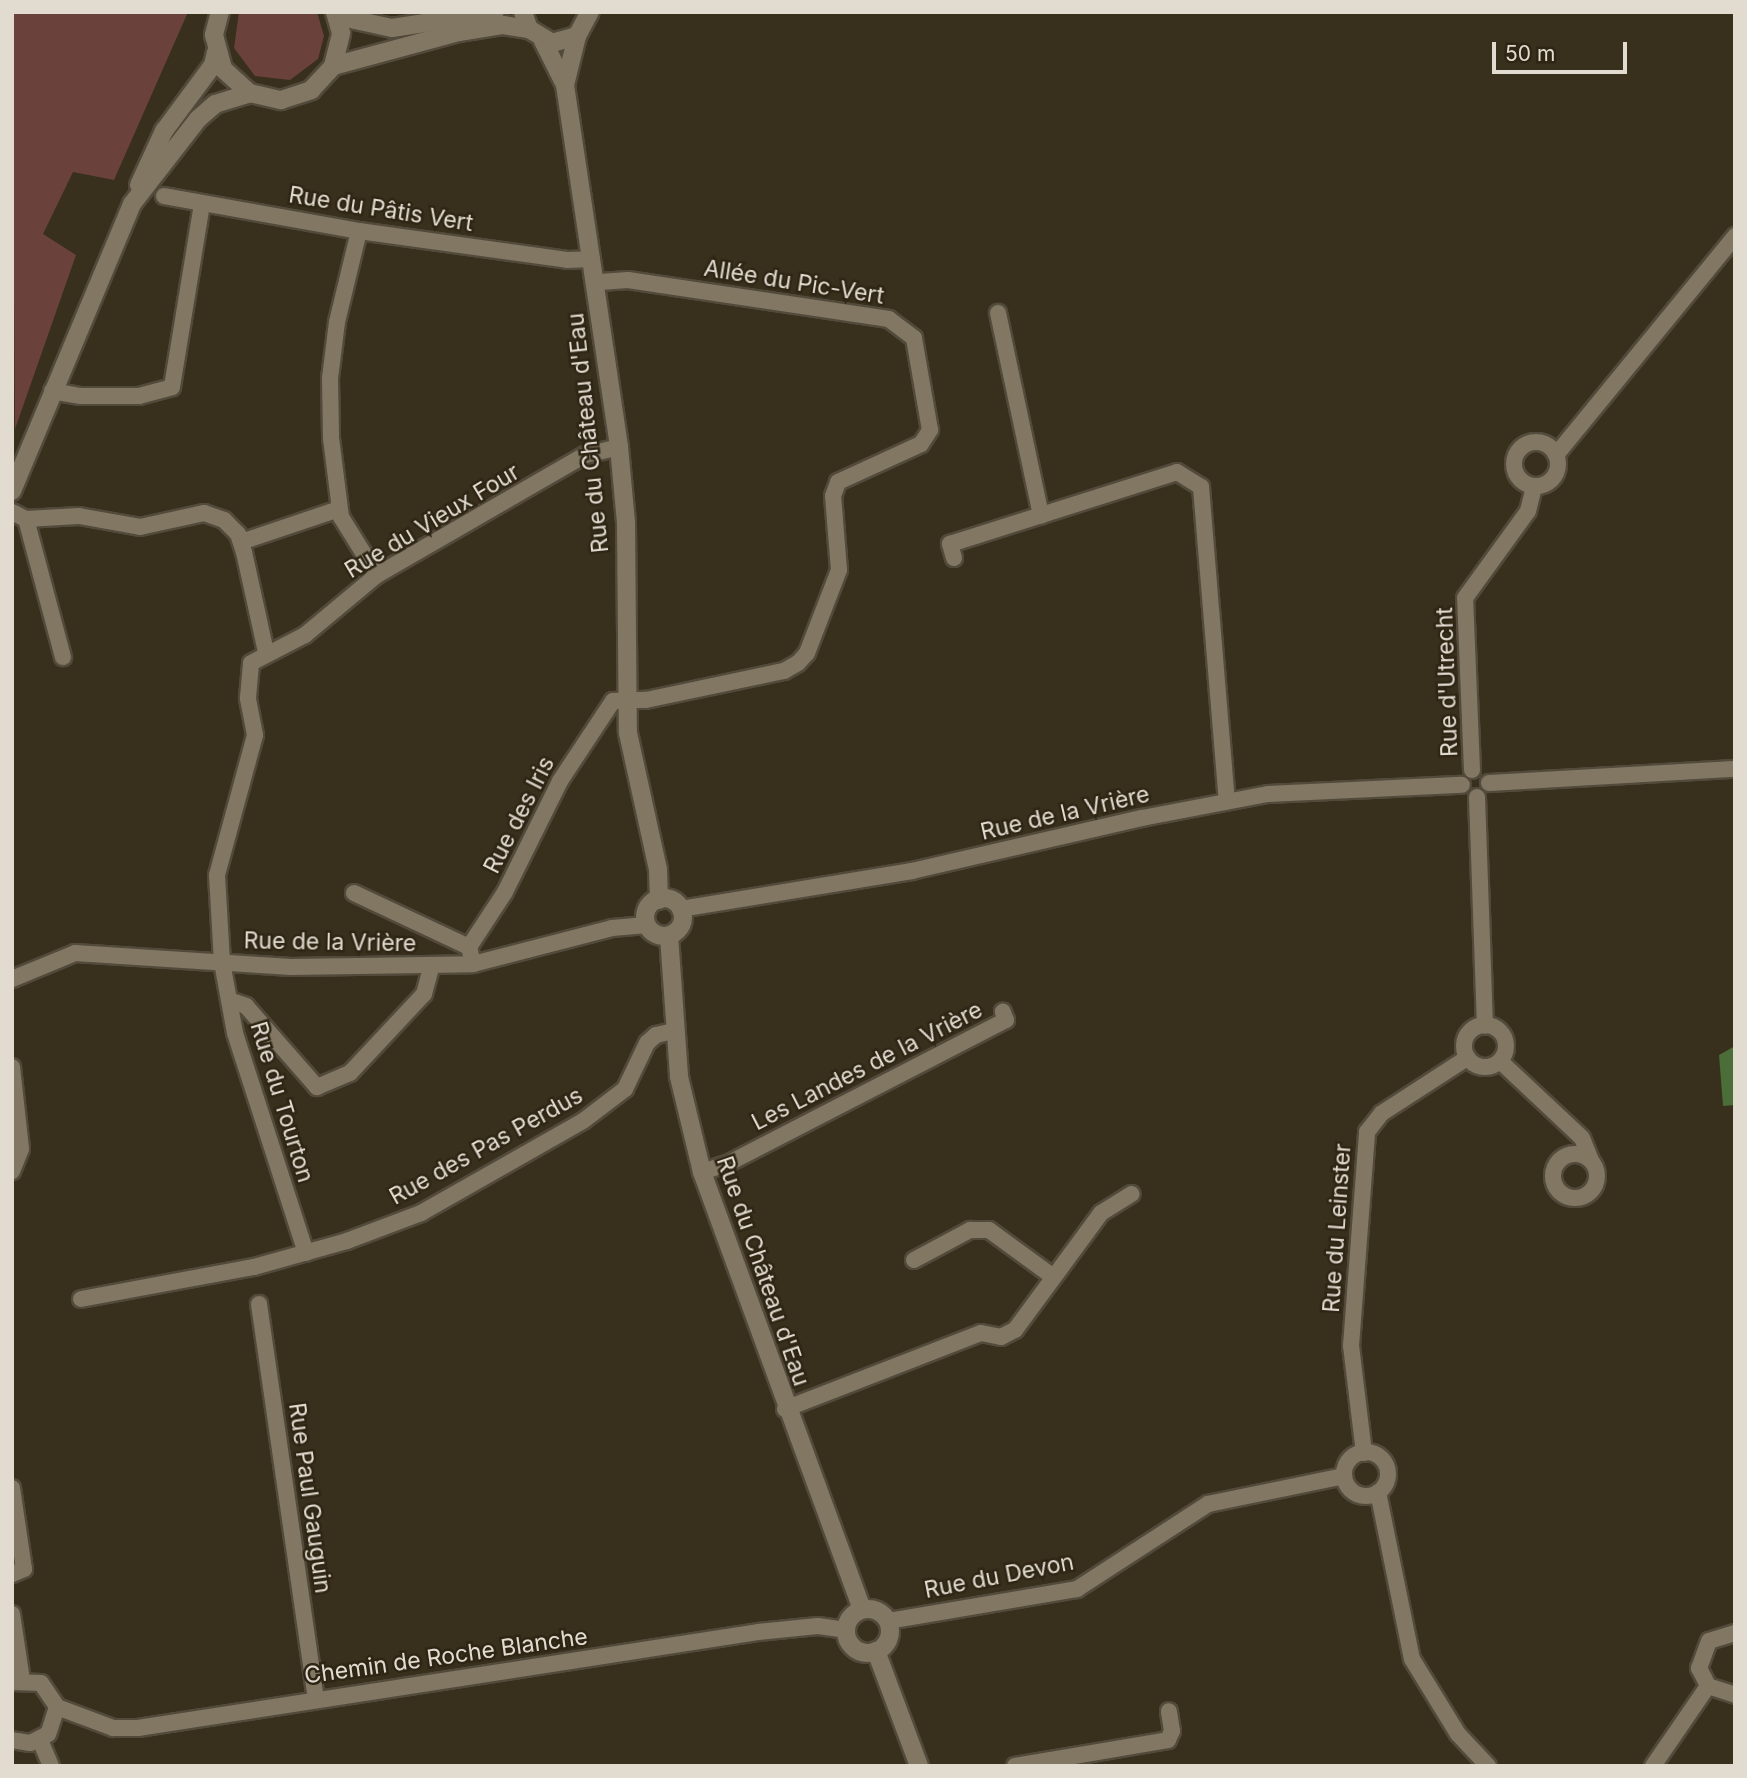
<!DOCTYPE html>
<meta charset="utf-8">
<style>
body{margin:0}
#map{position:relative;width:1747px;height:1778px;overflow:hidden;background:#392f1d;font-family:Inter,sans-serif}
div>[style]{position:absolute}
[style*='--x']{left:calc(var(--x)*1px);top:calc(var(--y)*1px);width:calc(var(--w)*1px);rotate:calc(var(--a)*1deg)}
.green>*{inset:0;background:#6a423b}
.water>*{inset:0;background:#4b6d37}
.roads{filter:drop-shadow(2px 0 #524a3b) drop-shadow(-2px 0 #524a3b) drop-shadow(0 2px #524a3b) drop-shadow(0 -2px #524a3b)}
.minor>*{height:16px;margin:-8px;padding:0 8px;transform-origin:8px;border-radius:8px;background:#827763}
.minor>.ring{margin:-8px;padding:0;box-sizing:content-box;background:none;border:16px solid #827763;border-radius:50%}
.tertiary>*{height:18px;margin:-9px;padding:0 9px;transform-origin:9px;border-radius:9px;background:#827763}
.tertiary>.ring{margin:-9px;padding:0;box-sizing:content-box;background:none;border:18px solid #827763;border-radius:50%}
span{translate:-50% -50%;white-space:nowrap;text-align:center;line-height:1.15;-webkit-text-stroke:5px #2f2514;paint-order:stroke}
.street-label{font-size:23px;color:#e2dbd0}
.frame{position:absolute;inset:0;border:14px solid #e2dbd0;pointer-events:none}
.scale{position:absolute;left:1492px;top:42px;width:135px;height:32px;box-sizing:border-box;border:4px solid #e2dbd0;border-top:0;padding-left:9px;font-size:21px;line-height:24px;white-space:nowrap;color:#e2dbd0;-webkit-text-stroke:5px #2f2514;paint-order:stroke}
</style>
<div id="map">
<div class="green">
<div style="clip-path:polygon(12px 12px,188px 12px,114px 180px,73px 172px,43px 234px,76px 255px,15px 429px)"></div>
<div style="clip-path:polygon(239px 12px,317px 12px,324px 36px,318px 59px,290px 80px,255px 76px,234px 48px)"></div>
</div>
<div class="water">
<div style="clip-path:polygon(1735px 1046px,1735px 1105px,1723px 1106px,1719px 1055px)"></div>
</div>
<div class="roads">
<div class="minor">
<div style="--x:164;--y:196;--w:198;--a:10.2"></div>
<div style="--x:359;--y:231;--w:210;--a:7.9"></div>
<div style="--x:567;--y:260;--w:25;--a:-2"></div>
<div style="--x:359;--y:231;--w:94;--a:103.6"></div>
<div style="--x:337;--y:322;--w:56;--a:97.1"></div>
<div style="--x:330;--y:378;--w:60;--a:89"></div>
<div style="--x:331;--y:438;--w:80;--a:82.8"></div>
<div style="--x:341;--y:517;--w:68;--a:58.2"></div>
<div style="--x:998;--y:313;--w:207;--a:78"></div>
<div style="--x:52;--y:391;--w:29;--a:10"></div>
<div style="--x:81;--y:396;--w:58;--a:0"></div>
<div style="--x:139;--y:396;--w:34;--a:-15"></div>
<div style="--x:172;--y:387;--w:185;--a:-80.7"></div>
<div class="ring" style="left:1514px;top:442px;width:28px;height:28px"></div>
<div style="--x:1556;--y:455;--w:283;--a:-50.7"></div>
<div style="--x:12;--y:512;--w:16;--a:27"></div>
<div style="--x:26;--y:519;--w:53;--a:-3.2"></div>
<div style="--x:79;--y:516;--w:62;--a:10.2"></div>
<div style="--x:140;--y:527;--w:66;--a:-12.3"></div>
<div style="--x:204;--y:513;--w:21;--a:19"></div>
<div style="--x:224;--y:520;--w:20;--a:45"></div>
<div style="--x:238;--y:534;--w:19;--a:72"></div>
<div style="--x:244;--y:552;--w:102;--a:77.6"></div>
<div style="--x:26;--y:519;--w:143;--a:75"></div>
<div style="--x:241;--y:542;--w:103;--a:-18.6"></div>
<div style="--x:954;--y:558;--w:15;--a:-106"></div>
<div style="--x:950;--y:544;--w:238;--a:-17.6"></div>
<div style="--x:1177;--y:472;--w:28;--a:32"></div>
<div style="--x:1201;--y:487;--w:315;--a:85.3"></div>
<div style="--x:1472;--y:770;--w:172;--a:-92.3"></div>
<div style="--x:1465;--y:598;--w:107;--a:-54.1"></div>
<div style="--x:1528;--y:511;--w:25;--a:-76"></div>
<div style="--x:1489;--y:783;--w:246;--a:-3.3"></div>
<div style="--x:1477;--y:797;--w:229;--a:88"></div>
<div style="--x:354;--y:893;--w:127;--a:25.2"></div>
<div style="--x:680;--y:909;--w:235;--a:-9.3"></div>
<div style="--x:912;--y:871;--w:236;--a:-13"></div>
<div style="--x:1142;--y:818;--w:128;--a:-10.8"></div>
<div style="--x:1268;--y:794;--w:194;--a:-2.7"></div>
<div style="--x:473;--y:964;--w:17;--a:-103"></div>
<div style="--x:469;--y:947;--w:66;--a:-56.8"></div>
<div style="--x:505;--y:892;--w:124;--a:-63.6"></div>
<div style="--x:560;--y:781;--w:96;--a:-56.5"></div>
<div style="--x:613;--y:701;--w:33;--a:-2"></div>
<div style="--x:646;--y:700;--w:141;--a:-11.9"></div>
<div style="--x:784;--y:671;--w:16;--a:-30"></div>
<div style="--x:798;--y:663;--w:13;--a:-48"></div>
<div style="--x:807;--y:653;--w:89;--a:-68.9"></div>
<div style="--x:839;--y:570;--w:74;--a:-94.6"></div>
<div style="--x:833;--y:496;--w:15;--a:-70"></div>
<div style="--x:838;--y:482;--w:91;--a:-24.6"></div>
<div style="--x:921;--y:444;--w:17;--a:-57"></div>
<div style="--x:930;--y:430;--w:93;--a:-99.9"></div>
<div style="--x:914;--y:338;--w:31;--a:-143"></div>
<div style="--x:889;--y:319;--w:264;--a:-171.5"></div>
<div style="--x:628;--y:280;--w:32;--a:176"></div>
<div style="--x:12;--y:979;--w:68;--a:-22.4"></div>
<div style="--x:75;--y:953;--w:216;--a:3.7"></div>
<div style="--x:291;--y:967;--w:182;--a:-0.9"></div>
<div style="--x:473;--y:964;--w:144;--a:-14.5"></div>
<div style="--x:612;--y:928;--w:35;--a:-5"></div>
<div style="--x:229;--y:1000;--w:18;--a:19"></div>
<div style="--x:246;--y:1006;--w:108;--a:48.8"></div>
<div style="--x:317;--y:1087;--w:36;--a:-23"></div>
<div style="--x:350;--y:1073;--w:108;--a:-46.9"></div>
<div style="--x:424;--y:994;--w:28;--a:-75"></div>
<div class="ring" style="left:1464px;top:1025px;width:26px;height:26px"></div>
<div style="--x:1500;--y:1061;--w:112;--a:43.2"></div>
<div style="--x:1582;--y:1138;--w:24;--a:68"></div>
<div style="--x:12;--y:1067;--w:82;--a:83.7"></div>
<div style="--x:21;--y:1149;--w:24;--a:112"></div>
<div class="ring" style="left:1553px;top:1154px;width:28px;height:28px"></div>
<div style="--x:702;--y:1172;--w:26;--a:-18"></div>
<div style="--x:727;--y:1164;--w:314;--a:-27.3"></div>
<div style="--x:1006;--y:1020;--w:9;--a:-111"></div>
<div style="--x:306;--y:1253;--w:231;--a:-107.9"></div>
<div style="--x:235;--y:1033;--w:72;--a:-100.4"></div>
<div style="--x:222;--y:962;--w:87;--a:-93.3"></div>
<div style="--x:217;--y:875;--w:145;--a:-74.8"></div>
<div style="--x:255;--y:735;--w:38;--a:-101"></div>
<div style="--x:248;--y:698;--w:35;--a:-85"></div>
<div style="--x:251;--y:663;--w:61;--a:-27.4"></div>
<div style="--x:305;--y:635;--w:94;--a:-39.8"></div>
<div style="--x:377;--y:575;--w:240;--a:-30"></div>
<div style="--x:585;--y:455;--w:35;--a:-13"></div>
<div style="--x:914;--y:1260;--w:64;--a:-28.2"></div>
<div style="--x:970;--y:1230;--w:19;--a:0"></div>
<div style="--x:989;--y:1230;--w:78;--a:36.1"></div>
<div style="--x:81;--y:1299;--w:176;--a:-10.5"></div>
<div style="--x:254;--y:1267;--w:97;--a:-15.6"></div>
<div style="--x:347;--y:1241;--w:79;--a:-20.7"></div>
<div style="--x:421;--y:1213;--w:186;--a:-29.6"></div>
<div style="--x:583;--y:1121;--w:53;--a:-37.3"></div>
<div style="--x:625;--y:1089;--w:51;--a:-64.4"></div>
<div style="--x:647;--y:1043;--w:12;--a:-42"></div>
<div style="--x:656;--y:1035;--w:17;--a:-13"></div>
<div style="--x:259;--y:1304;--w:398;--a:81.8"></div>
<div style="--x:785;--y:1409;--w:210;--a:-21.2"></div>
<div style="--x:981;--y:1333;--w:20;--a:11"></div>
<div style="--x:1001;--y:1337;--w:16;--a:-27"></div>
<div style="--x:1015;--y:1330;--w:145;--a:-53.7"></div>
<div style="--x:1101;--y:1213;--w:36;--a:-32"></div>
<div class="ring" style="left:1344px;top:1452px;width:28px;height:28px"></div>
<div style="--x:1364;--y:1453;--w:108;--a:-96.9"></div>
<div style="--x:1351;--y:1346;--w:215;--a:-85.7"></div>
<div style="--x:1367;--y:1132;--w:24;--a:-52"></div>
<div style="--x:1382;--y:1113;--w:101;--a:-32.9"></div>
<div style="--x:12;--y:1488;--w:82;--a:81.6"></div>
<div style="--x:24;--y:1569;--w:13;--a:157"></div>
<div style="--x:1378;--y:1492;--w:170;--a:78.5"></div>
<div style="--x:1412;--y:1659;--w:88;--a:58.5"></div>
<div style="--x:1458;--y:1734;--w:44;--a:46.8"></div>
<div style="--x:12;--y:1614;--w:67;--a:81.4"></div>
<div style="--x:888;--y:1621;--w:192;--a:-9.6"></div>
<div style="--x:1077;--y:1589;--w:156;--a:-33"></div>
<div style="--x:1208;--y:1504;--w:139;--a:-11.6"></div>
<div style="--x:1735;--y:1633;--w:27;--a:163"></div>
<div style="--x:1709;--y:1641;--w:29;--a:110"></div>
<div style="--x:1699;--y:1668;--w:20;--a:63"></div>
<div style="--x:1708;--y:1686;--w:28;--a:18"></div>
<div style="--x:12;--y:1682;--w:29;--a:2"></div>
<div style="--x:41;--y:1683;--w:29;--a:56"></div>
<div style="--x:57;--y:1707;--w:28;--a:108"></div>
<div style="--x:48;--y:1734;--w:20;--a:153"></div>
<div style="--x:30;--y:1743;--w:18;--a:-171"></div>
<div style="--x:57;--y:1707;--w:60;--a:20.6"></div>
<div style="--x:113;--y:1728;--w:25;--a:0"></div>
<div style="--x:138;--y:1728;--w:627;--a:-8.8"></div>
<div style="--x:758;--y:1632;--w:60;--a:-5.7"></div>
<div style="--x:818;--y:1626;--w:28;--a:8"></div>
<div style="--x:40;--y:1740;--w:28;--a:67"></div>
<div style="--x:1015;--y:1766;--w:155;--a:-9.6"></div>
<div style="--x:1168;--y:1740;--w:10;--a:-66"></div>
<div style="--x:1172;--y:1731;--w:20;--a:-99"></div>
<div style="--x:1653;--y:1766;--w:97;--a:-55.5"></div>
</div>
<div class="tertiary">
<div style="--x:220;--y:12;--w:24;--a:105"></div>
<div style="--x:214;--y:35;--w:35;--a:75"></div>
<div style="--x:223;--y:69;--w:36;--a:42"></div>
<div style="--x:250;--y:93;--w:32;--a:13"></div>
<div style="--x:281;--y:100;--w:32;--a:-18"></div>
<div style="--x:311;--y:90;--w:33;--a:-47"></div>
<div style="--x:333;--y:66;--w:34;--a:-76"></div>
<div style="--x:341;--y:33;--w:22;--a:-106"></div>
<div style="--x:523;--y:12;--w:18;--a:71"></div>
<div style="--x:529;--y:29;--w:27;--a:31"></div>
<div style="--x:552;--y:43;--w:26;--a:-16"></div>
<div style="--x:577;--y:36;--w:27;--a:-62"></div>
<div style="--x:337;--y:16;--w:56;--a:12.3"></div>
<div style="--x:392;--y:28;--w:104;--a:-8.8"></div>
<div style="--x:543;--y:41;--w:49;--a:63.4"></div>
<div style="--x:565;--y:85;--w:366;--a:81.5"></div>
<div style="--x:619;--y:447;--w:75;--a:84.7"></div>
<div style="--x:626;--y:522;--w:211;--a:89.5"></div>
<div style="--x:628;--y:733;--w:140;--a:77.6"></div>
<div style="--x:658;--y:870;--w:30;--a:88"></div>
<div style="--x:333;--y:66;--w:131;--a:-15.1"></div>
<div style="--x:459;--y:32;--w:45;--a:-9"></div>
<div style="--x:503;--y:25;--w:26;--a:9"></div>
<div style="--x:565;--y:85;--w:50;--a:-76.2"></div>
<div style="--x:139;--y:185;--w:60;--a:-65.2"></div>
<div style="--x:164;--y:131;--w:82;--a:-53.4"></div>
<div style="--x:213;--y:65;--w:13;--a:-77"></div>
<div style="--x:12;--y:491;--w:311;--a:-67.3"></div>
<div style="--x:132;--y:204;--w:108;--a:-52.2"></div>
<div style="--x:198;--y:119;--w:23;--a:-41"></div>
<div style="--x:215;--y:104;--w:37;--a:-17"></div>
<div class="ring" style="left:645px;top:898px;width:20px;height:20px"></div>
<div style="--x:669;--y:936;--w:141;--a:85.9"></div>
<div style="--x:679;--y:1077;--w:98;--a:76.4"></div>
<div style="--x:702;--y:1172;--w:465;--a:69.9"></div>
<div class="ring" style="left:846px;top:1609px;width:26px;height:26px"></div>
<div style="--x:876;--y:1651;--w:123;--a:69.5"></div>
</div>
</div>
<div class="street-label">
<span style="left:381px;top:209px;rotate:9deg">Rue du Pâtis Vert</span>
<span style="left:794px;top:282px;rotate:9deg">Allée du Pic-Vert</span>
<span style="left:588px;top:433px;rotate:-96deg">Rue du Château d'Eau</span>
<span style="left:432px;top:521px;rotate:-31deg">Rue du Vieux Four</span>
<span style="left:1447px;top:682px;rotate:-92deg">Rue d'Utrecht</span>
<span style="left:1065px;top:813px;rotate:-13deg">Rue de la Vrière</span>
<span style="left:519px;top:815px;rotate:-63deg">Rue des Iris</span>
<span style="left:330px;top:942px;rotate:1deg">Rue de la Vrière</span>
<span style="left:867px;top:1066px;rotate:-27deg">Les Landes de la Vrière</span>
<span style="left:282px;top:1102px;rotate:73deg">Rue du Tourton</span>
<span style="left:486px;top:1146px;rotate:-29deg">Rue des Pas Perdus</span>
<span style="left:1337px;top:1228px;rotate:-86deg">Rue du Leinster</span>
<span style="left:763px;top:1271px;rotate:71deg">Rue du Château d'Eau</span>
<span style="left:310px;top:1498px;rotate:82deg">Rue Paul Gauguin</span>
<span style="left:999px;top:1576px;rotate:-11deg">Rue du Devon</span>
<span style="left:446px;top:1656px;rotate:-8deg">Chemin de Roche Blanche</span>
</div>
<div class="frame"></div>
<div class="scale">50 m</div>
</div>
